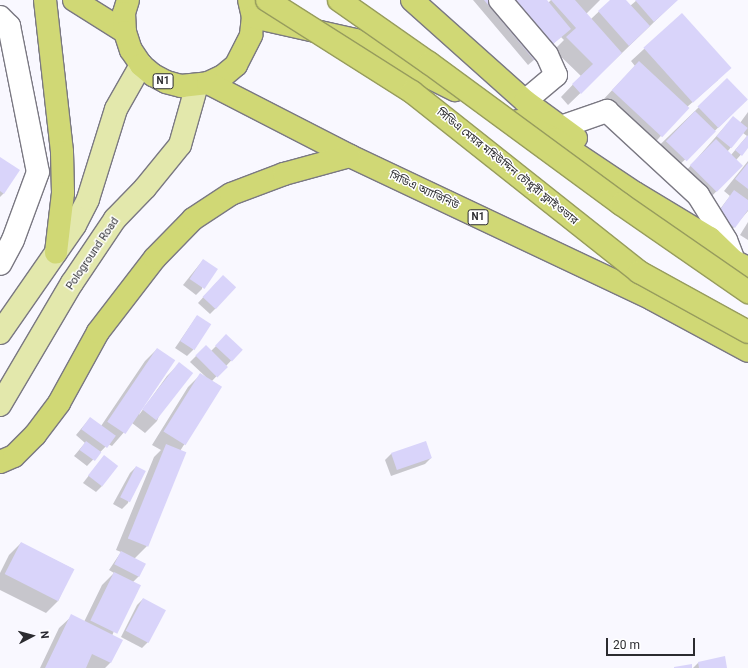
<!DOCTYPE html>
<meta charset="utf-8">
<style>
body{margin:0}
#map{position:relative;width:748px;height:668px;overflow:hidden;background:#f9f8ff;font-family:Roboto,"Noto Sans Bengali",sans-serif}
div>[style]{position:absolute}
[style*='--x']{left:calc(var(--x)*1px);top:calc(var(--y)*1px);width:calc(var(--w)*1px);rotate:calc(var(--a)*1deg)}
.shadow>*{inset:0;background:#0003;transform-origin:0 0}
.building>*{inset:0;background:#d9d4fa;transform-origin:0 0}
.roads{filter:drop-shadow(1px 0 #7a7882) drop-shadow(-1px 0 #7a7882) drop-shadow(0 1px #7a7882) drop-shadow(0 -1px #7a7882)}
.minor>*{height:22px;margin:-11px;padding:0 11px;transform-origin:11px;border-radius:11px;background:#fff}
.major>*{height:22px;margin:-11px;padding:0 11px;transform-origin:11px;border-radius:11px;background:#e3e8ac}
.highway>*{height:22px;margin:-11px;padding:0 11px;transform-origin:11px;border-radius:11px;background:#d0d875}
.bridges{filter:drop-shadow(1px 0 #979c5d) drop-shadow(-1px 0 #979c5d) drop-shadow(0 1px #979c5d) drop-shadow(0 -1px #979c5d)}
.highway-bridge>*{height:22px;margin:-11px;padding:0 11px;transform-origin:11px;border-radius:11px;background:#d0d875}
span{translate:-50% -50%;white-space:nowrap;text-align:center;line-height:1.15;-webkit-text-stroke:3px #fff;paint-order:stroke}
.shield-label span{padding:1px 3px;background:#fff;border:1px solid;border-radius:3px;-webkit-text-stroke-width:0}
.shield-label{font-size:10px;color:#2c2c30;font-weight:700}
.street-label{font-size:11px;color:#2c2c30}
.north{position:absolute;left:12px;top:616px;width:40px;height:40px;-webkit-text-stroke:3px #fff;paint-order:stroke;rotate:84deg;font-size:11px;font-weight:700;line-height:16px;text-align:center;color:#2c2c30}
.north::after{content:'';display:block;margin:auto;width:14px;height:18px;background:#2c2c30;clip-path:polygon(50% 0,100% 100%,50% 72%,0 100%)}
.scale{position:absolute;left:606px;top:638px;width:89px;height:18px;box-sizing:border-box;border:2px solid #2c2c30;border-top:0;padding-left:5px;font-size:12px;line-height:14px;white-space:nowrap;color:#2c2c30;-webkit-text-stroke:3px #fff;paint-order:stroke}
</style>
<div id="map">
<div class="shadow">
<div style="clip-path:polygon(473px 0,545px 0,548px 3px,551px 0,600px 0,586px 14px,591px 19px,611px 0,625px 0,630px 6px,637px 0,677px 0,568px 105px,561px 97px,581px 76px,554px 50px,564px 40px,561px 37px,528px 65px)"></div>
<div style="clip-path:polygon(682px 14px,718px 80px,687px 107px,649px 149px,600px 103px,635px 66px,631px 61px)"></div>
<div style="left:727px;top:80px;width:28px;height:103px;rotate:46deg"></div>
<div style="clip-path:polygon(evenodd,748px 112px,748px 147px,736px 160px,741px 166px,706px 202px,679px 179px,727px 124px,740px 123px,748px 112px,743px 133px,747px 136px,731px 155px,727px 152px,743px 133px)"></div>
<div style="clip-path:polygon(0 158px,4px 193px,0 197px)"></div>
<div style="clip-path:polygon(748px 161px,748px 211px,728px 234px,711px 221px,730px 196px,724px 191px)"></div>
<div style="clip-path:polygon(748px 222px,748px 240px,740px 235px)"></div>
<div style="clip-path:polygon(203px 260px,202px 289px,196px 295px,183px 285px)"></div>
<div style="clip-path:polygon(217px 282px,216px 308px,210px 314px,198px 303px)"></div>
<div style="clip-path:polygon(197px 316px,193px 350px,187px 356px,175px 348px)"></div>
<div style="clip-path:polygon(220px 342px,241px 350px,212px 381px,221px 387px,180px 451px,185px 453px,147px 546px,134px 559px,139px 576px,133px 582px,112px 636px,121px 641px,110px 663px,105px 668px,40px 668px,59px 628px,72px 616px,84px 622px,102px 585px,114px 573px,109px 570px,121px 552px,116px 550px,154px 457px,161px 450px,152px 445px,188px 387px,200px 375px,206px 377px,190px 362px,206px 346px,211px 351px)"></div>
<div style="clip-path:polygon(157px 349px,139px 415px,167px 376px,179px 364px,157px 421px,145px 433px,132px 423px,112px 446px,108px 444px,87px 466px,74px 456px,85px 443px,76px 435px,90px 418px,101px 426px,145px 361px)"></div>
<div style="clip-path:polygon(425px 442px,431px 458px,425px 464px,391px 476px,385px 460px,391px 454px)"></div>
<div style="clip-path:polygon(104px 456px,102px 486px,96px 492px,83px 483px)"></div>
<div style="clip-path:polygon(136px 467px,128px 503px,122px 509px,113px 504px,130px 473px)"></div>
<div style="clip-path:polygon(21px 543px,73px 569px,58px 601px,46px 613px,0 590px,0 573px,9px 555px)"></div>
<div style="clip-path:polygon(143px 599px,148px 642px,142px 648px,121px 637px,137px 605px)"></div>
<div style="clip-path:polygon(698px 663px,726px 668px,693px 668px)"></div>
</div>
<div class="building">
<div style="clip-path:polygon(484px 0,547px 0,571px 29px,534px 60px)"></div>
<div style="clip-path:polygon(551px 0,575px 0,622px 53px,581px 94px,572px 84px,593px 64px,566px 37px,576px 28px)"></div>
<div style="clip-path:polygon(610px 0,626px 0,650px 26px,629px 46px,598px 11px)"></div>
<div style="clip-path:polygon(635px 0,678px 0,654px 22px)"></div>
<div style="left:682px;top:13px;width:74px;height:52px;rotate:48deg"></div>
<div style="left:639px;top:61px;width:69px;height:40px;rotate:43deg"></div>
<div style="left:727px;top:78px;width:30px;height:41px;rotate:46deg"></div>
<div style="left:695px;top:111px;width:29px;height:42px;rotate:44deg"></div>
<div style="left:733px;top:116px;width:19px;height:26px;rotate:39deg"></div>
<div style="clip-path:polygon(748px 135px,748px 148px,742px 156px,735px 150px)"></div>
<div style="left:716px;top:139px;width:38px;height:37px;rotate:45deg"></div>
<div style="clip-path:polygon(0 157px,20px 170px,4px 194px,0 191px)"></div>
<div style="clip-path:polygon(748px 163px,748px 189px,735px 179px)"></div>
<div style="clip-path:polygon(734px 190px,748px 200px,748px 210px,735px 228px,717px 214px)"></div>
<div style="left:203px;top:259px;width:18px;height:24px;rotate:34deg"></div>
<div style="left:223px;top:275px;width:18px;height:30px;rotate:43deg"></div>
<div style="left:197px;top:315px;width:17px;height:31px;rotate:33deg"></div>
<div style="left:226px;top:334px;width:23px;height:16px;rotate:43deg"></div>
<div style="left:206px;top:345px;width:31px;height:15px;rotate:45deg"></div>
<div style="left:157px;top:348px;width:22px;height:89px;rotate:34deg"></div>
<div style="left:179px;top:362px;width:18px;height:60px;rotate:38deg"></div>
<div style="left:200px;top:373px;width:26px;height:69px;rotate:32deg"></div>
<div style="left:90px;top:417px;width:32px;height:15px;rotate:36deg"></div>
<div style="left:86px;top:441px;width:19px;height:11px;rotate:36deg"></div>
<div style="left:426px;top:441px;width:18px;height:37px;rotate:71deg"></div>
<div style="left:166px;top:444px;width:22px;height:102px;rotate:22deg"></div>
<div style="left:104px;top:455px;width:18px;height:26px;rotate:38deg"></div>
<div style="left:136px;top:466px;width:11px;height:35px;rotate:27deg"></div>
<div style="left:21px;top:542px;width:60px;height:36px;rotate:27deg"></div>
<div style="left:121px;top:551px;width:28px;height:15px;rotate:27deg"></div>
<div style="left:114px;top:572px;width:30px;height:54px;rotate:26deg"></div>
<div style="left:143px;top:598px;width:26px;height:37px;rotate:28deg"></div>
<div style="clip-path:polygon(71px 614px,123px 640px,111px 663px,92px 654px,86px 668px,45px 668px)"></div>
<div style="clip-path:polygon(725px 656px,727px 668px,699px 668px,698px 662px)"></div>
<div style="clip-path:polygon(692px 664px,692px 668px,674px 668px,674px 667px)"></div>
</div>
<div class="roads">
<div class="minor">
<div style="--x:500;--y:0;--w:72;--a:49.5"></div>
<div style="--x:547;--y:55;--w:22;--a:66"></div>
<div style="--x:556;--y:75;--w:40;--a:140"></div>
<div style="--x:0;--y:17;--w:13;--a:45"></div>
<div style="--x:9;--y:26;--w:149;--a:78.8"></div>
<div style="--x:38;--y:172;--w:72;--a:110.2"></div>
<div style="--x:13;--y:240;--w:27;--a:118"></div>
<div style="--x:554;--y:139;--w:14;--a:-60"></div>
<div style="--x:561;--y:127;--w:49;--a:-19.2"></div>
<div style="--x:607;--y:111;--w:124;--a:42.7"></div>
<div style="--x:698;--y:195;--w:53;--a:58.1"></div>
<div style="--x:726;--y:240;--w:22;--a:69"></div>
</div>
<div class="major">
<div style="--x:0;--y:333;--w:131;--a:-55.2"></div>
<div style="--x:75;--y:225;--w:29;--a:-63"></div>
<div style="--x:88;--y:199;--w:94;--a:-72.7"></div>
<div style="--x:116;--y:109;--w:51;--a:-60.4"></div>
<div style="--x:0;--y:405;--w:142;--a:-59.5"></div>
<div style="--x:72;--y:283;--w:77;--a:-56.1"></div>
<div style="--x:115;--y:219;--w:43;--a:-45.9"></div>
<div style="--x:145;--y:188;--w:55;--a:-50.9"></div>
<div style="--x:180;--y:145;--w:62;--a:-74.2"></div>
</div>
<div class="highway">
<div style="--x:45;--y:0;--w:153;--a:83.6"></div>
<div style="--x:62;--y:152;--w:41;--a:88.6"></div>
<div style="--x:63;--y:193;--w:60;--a:96.7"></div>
<div style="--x:74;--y:0;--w:60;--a:32.1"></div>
<div style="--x:128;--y:0;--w:14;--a:107"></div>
<div style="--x:124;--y:13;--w:19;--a:87"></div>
<div style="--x:125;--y:32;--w:19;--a:72"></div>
<div style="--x:131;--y:50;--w:18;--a:56"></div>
<div style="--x:141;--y:65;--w:16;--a:40"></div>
<div style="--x:153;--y:75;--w:15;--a:28"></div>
<div style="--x:166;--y:82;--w:16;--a:15"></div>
<div style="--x:181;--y:86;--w:27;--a:-6"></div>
<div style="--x:208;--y:83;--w:17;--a:-25"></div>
<div style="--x:223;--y:76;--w:17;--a:-40"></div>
<div style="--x:236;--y:65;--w:34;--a:-63"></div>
<div style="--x:251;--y:35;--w:18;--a:-84"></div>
<div style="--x:253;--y:17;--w:17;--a:-103"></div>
<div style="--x:412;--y:0;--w:152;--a:41.8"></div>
<div style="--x:525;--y:101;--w:63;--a:36"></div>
<div style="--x:253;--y:17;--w:105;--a:12.7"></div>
<div style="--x:355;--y:40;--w:112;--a:26.6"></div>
<div style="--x:208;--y:83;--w:160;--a:27.2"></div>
<div style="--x:350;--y:156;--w:334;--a:25.3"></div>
<div style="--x:652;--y:299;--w:109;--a:28.4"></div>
<div style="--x:518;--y:121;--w:40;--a:26.6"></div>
<div style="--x:554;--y:139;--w:97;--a:33.7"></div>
<div style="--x:635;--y:193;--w:87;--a:31"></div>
<div style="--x:710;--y:238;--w:33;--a:44"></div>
<div style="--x:734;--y:261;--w:16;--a:27"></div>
<div style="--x:0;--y:462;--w:15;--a:-23"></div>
<div style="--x:14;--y:456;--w:30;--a:-45"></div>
<div style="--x:35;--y:435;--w:40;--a:-53"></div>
<div style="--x:59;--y:403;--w:81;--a:-61.2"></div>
<div style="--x:98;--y:332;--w:93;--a:-52.4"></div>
<div style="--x:155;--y:258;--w:54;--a:-45.7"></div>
<div style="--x:193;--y:219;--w:45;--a:-33.3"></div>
<div style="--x:231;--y:194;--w:57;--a:-20.7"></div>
<div style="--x:284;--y:174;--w:68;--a:-15.3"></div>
</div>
</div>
<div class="bridges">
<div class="highway-bridge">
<div style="--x:267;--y:0;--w:172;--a:32.4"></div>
<div style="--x:412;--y:92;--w:290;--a:38.4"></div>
<div style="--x:639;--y:272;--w:124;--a:28.8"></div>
<div style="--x:339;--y:0;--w:110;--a:35"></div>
<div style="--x:429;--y:63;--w:238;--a:36.3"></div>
<div style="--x:621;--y:204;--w:155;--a:34.7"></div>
</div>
</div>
<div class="shield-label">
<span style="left:163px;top:81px">N1</span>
<span style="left:478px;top:217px">N1</span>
</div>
<div class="street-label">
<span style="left:507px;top:167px;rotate:39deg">সিডিএ মেয়র মহিউদ্দিন চৌধুরী ফ্লাইওভার</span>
<span style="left:424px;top:191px;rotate:25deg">সিডিএ অ্যাভিনিউ</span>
<span style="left:93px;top:254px;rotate:-56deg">Pologround Road</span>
</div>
<div class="north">N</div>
<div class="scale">20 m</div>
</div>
